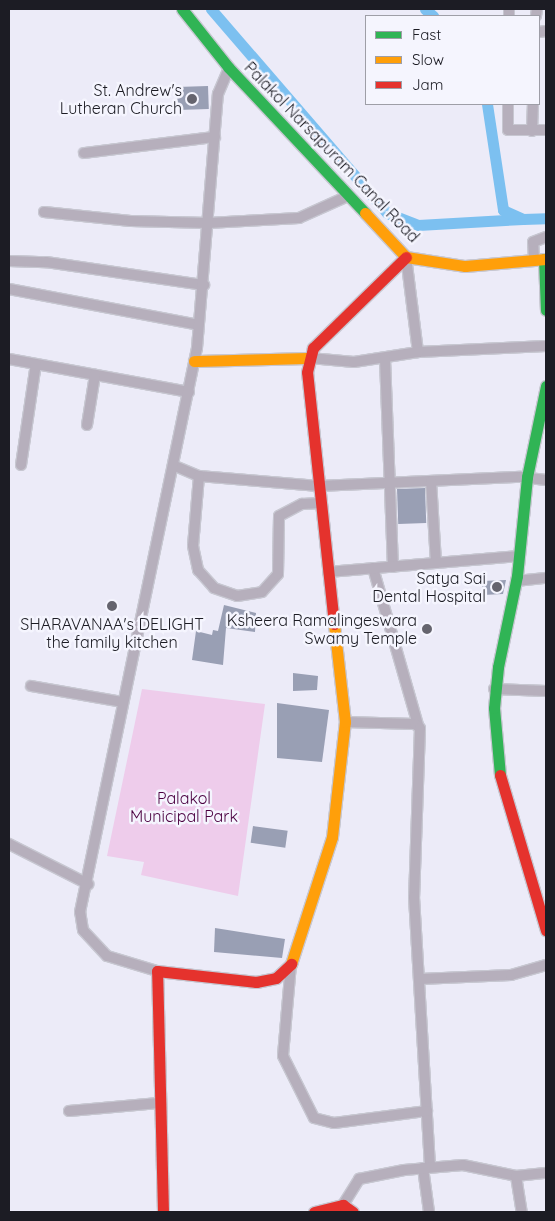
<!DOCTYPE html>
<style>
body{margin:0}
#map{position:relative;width:555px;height:1221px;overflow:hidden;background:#ecebf8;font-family:Quicksand,sans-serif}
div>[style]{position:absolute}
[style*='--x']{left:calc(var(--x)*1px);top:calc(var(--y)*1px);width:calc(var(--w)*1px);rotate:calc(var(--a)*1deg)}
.green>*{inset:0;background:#eecceb}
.canal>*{height:11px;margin:-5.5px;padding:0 5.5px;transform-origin:5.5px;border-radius:5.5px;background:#7cc0f0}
.building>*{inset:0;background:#999fb4;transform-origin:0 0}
.roads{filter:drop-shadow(1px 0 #c7c7d1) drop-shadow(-1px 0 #c7c7d1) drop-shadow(0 1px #c7c7d1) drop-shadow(0 -1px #c7c7d1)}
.street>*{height:10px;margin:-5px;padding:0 5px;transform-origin:5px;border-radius:5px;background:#b6afbc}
.fast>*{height:11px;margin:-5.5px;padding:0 5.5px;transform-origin:5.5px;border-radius:5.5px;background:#30b455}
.slow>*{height:11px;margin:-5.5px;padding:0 5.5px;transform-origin:5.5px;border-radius:5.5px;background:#ff9f0a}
.jam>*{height:11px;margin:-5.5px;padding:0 5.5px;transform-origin:5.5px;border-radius:5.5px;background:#e5322d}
.dots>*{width:14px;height:14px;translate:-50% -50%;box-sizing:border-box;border:2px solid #f5f5fe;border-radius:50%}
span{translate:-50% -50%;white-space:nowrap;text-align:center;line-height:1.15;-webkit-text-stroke:5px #f5f5fe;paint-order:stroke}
.poi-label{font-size:16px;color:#1c1c24}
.right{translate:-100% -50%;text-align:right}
.street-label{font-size:16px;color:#1c1c24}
.park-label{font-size:16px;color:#4b0041}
.frame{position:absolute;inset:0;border:10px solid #1c1c24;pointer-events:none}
.legend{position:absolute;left:365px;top:15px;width:175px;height:90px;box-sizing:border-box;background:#f5f5fe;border:1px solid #9e9ea7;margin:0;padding:6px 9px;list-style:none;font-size:15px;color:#1c1c24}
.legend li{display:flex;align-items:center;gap:10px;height:25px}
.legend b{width:25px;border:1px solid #9e9ea7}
</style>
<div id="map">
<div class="green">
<div style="clip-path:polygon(142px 689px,265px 704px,238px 896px,141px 875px,144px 862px,107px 856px)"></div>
</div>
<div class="canal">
<div style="--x:211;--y:9;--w:269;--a:49.2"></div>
<div style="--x:387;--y:213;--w:33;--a:21"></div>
<div style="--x:418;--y:225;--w:105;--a:-3.3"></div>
<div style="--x:425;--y:9;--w:11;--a:41"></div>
<div style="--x:487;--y:104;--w:107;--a:81.4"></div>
<div style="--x:503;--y:210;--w:22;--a:24"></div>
<div style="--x:523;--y:219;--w:23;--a:-2"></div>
</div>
<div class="building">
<div style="left:208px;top:86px;width:23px;height:31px;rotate:88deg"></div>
<div style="left:425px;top:488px;width:35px;height:28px;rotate:88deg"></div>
<div style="clip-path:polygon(506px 580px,503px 594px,483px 595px,482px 581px)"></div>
<div style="clip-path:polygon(224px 605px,256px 613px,255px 632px,226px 628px,223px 665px,192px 660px,196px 631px,212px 635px,213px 630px,218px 631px)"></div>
<div style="clip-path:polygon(293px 673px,318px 676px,317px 690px,293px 691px)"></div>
<div style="clip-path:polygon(277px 703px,329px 710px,322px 762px,277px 758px)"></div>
<div style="left:253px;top:826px;width:35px;height:17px;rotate:8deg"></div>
<div style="clip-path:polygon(215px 928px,285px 939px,282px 958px,214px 952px)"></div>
</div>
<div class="roads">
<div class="street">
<div style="--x:509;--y:16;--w:7;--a:-90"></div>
<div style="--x:536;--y:16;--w:7;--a:-82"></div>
<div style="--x:539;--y:32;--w:7;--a:-8"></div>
<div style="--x:508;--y:104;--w:26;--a:90"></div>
<div style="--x:508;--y:130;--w:38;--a:0"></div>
<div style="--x:532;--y:131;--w:27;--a:-88"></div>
<div style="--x:84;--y:153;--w:132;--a:-7"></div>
<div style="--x:44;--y:212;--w:87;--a:5.9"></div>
<div style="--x:131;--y:221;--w:77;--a:1.5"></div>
<div style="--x:208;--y:223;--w:91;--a:-3.1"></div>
<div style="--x:299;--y:218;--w:54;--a:-24.2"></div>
<div style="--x:406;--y:257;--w:96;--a:82.8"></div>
<div style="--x:418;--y:352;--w:128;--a:-2.7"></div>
<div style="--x:534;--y:259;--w:17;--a:-93"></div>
<div style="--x:533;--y:242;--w:14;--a:-21"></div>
<div style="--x:9;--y:261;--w:37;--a:2"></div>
<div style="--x:46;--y:262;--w:160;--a:8.3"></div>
<div style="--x:9;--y:289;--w:193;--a:10.7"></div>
<div style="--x:310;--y:358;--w:44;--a:5.2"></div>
<div style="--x:354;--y:362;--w:65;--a:-8.9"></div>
<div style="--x:9;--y:359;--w:183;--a:10.4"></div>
<div style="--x:385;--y:359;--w:208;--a:87.8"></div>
<div style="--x:87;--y:425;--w:51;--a:-80.9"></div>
<div style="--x:21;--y:465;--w:102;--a:-81.6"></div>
<div style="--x:175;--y:466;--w:26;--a:23"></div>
<div style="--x:199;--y:476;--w:120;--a:4.8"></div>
<div style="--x:319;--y:486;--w:202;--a:-2.6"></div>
<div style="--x:521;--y:477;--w:25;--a:7"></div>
<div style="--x:199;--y:476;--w:70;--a:94.9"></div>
<div style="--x:193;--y:546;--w:25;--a:78"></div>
<div style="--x:198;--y:570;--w:24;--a:48"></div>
<div style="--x:214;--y:588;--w:24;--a:19"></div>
<div style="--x:237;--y:596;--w:25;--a:-9"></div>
<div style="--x:262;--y:592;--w:24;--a:-48"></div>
<div style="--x:278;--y:574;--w:58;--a:-89"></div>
<div style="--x:279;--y:516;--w:26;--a:-28"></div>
<div style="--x:302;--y:504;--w:19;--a:-3"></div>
<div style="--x:431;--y:481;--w:82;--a:86.5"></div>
<div style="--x:373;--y:568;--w:163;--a:74"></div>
<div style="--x:328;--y:572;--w:192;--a:-4.8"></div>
<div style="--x:516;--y:581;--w:30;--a:-6"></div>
<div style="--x:31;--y:686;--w:93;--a:9.9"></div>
<div style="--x:494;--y:689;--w:52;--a:2.2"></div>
<div style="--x:345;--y:722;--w:70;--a:1.6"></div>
<div style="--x:415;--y:724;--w:6;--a:39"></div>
<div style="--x:420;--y:728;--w:169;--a:92"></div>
<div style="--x:414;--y:897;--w:270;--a:86.6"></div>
<div style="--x:9;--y:844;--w:89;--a:26.9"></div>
<div style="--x:291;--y:964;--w:92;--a:95"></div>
<div style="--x:283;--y:1056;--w:69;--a:63.4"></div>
<div style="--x:314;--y:1118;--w:21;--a:14"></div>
<div style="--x:334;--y:1123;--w:94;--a:-7.4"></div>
<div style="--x:157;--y:971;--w:52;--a:-163.3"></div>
<div style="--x:107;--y:956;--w:35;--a:-133"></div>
<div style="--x:83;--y:930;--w:18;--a:-99"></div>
<div style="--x:80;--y:912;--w:576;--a:-78.28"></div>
<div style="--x:197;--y:348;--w:255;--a:-85.3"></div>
<div style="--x:218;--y:94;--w:28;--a:-67"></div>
<div style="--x:420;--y:979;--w:91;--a:-2.5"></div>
<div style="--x:511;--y:975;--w:36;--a:-16"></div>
<div style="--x:69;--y:1111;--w:90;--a:-5.1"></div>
<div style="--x:423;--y:1168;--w:44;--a:82.2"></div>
<div style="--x:516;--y:1176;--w:36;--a:81"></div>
<div style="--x:343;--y:1205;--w:31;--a:-58"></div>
<div style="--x:359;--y:1179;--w:46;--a:-11.3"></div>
<div style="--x:404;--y:1170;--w:59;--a:-4.8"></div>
<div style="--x:463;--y:1165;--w:54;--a:11.7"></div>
<div style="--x:516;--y:1176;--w:30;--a:-6"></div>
</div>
<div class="fast">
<div style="--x:182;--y:9;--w:75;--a:51.5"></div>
<div style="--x:229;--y:68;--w:199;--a:46.8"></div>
<div style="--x:544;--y:259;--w:51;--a:87.8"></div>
<div style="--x:500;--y:775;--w:67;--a:-95.1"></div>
<div style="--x:494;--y:708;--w:41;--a:-84.4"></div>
<div style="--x:498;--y:667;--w:93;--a:-78.2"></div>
<div style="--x:517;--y:576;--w:100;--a:-84.2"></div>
<div style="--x:527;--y:477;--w:93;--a:-78.2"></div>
</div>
<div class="slow">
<div style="--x:365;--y:213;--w:60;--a:47"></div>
<div style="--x:406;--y:257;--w:60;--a:8.7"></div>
<div style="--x:465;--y:266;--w:81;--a:-4.9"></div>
<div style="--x:194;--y:361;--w:116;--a:-1.5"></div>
<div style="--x:291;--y:964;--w:133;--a:-72.1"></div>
<div style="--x:332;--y:837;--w:116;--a:-83.6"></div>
<div style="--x:345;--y:722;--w:99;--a:-96.4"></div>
</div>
<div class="jam">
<div style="--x:334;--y:624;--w:253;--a:-96.1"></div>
<div style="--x:307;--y:372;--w:25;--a:-76"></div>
<div style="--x:313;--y:348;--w:130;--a:-44.4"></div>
<div style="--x:500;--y:775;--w:162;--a:73.5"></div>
<div style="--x:163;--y:1212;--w:241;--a:-91.4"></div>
<div style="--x:157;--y:971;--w:100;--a:6.3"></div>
<div style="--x:256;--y:982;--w:20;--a:-11"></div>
<div style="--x:276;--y:978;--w:21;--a:-43"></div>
<div style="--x:314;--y:1212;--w:30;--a:-14"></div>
<div style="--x:343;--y:1205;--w:12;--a:35"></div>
</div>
</div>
<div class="dots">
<div style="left:192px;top:99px;background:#65646e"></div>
<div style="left:497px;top:587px;background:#65646e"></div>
<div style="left:112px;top:606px;background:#65646e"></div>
<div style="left:427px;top:629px;background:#65646e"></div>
</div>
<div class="poi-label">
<span class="right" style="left:182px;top:99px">St. Andrew's<br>Lutheran Church</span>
<span class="right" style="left:486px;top:587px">Satya Sai<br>Dental Hospital</span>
<span class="right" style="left:417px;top:629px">Ksheera Ramalingeswara<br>Swamy Temple</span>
<span style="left:112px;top:633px">SHARAVANAA's DELIGHT<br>the family kitchen</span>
</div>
<div class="street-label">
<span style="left:332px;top:152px;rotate:46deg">Palakol Narsapuram Canal Road</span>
</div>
<div class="park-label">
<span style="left:184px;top:807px">Palakol<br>Municipal Park</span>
</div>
<div class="frame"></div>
<ul class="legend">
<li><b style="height:6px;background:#30b455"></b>Fast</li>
<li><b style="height:6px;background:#ff9f0a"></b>Slow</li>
<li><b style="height:6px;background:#e5322d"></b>Jam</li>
</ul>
</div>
